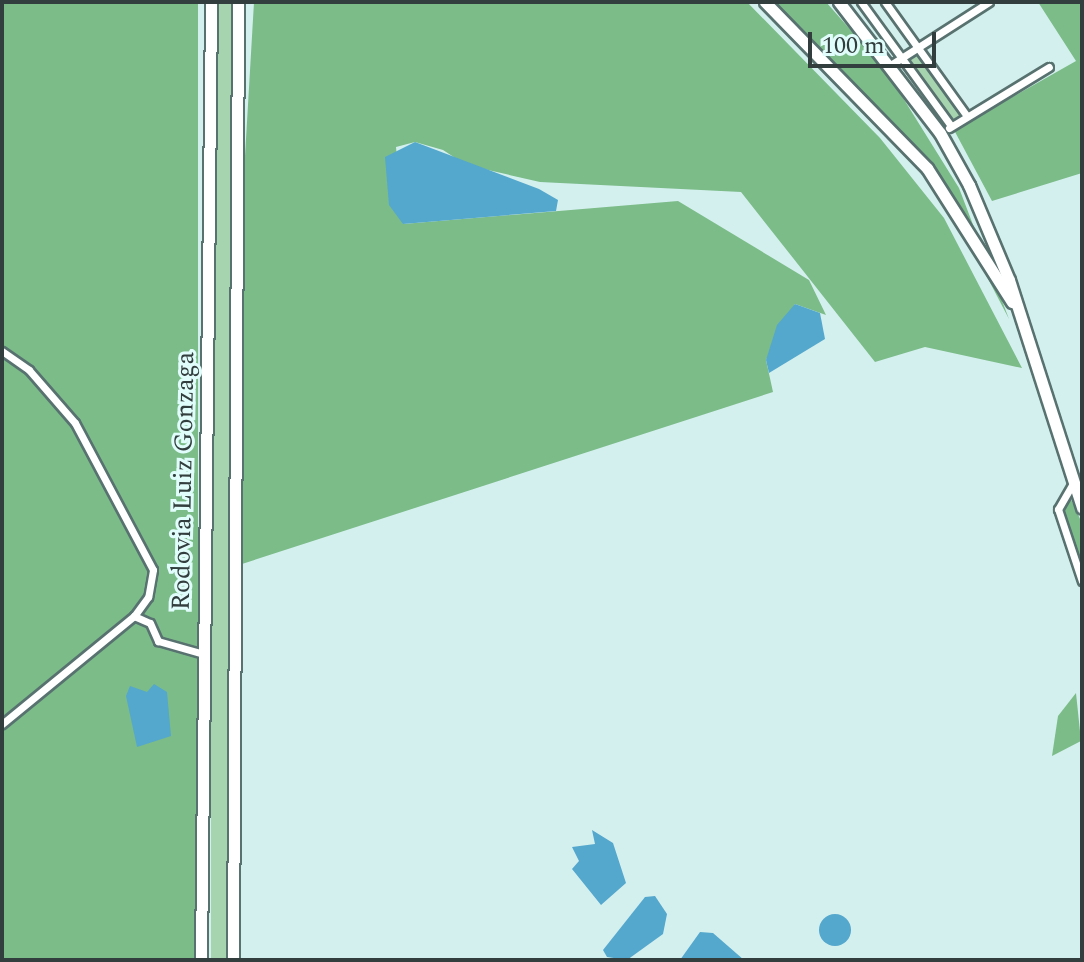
<!DOCTYPE html>
<style>
body{margin:0}
#map{position:relative;width:1084px;height:962px;overflow:hidden;background:#d4f0ee;font-family:Spectral,serif}
div>[style]{position:absolute}
[style*='--x']{left:calc(var(--x)*1px);top:calc(var(--y)*1px);width:calc(var(--w)*1px);rotate:calc(var(--a)*1deg)}
.green>*{inset:0;background:#a6d4af;transform-origin:0 0}
.forest>*{inset:0;background:#7bbc89;transform-origin:0 0}
.water>*{inset:0;background:#54a7cd}
.round{border-radius:50%}
.roads{filter:drop-shadow(2px 0 #587270) drop-shadow(-2px 0 #587270) drop-shadow(0 2px #587270) drop-shadow(0 -2px #587270)}
.minor>*{height:7px;margin:-3.5px;padding:0 3.5px;transform-origin:3.5px;border-radius:3.5px;background:#fff}
.primary>*{height:11px;margin:-5.5px;padding:0 5.5px;transform-origin:5.5px;border-radius:5.5px;background:#fff}
.trunk>*{height:11px;margin:-5.5px;padding:0 5.5px;transform-origin:5.5px;border-radius:5.5px;background:#fff}
span{translate:-50% -50%;white-space:nowrap;text-align:center;line-height:1.15;-webkit-text-stroke:6px #e1fdfb;paint-order:stroke}
.street-label{font-size:26px;color:#323e3d}
.frame{position:absolute;inset:0;border:4px solid #323e3d;pointer-events:none}
.scale{position:absolute;left:808px;top:32px;width:128px;height:36px;box-sizing:border-box;border:4px solid #323e3d;border-top:0;padding-left:10px;font-size:24px;line-height:28px;white-space:nowrap;color:#323e3d;-webkit-text-stroke:6px #e1fdfb;paint-order:stroke}
</style>
<div id="map">
<div class="green">
<div style="left:211px;top:2px;width:27px;height:958px"></div>
<div style="clip-path:polygon(916px 52px,960px 114px,959px 118px,951px 121px,907px 59px)"></div>
</div>
<div class="forest">
<div style="left:2px;top:2px;width:196px;height:958px"></div>
<div style="clip-path:polygon(254px 2px,747px 2px,880px 138px,944px 218px,1022px 368px,925px 347px,875px 362px,741px 192px,540px 182px,466px 165px,443px 150px,415px 142px,396px 147px,403px 224px,678px 201px,809px 280px,826px 315px,795px 304px,766px 360px,773px 392px,242px 564px,244px 173px)"></div>
<div style="clip-path:polygon(757px 2px,826px 2px,885px 69px,959px 188px,1009px 319px,949px 204px,883px 122px)"></div>
<div style="clip-path:polygon(1038px 2px,1082px 2px,1082px 173px,992px 201px,954px 130px,1076px 61px)"></div>
<div style="clip-path:polygon(1067px 491px,1082px 523px,1082px 581px,1058px 514px)"></div>
<div style="clip-path:polygon(1076px 693px,1081px 741px,1052px 756px,1058px 716px)"></div>
</div>
<div class="water">
<div style="clip-path:polygon(415px 142px,539px 189px,558px 200px,556px 211px,403px 224px,389px 205px,385px 157px)"></div>
<div style="clip-path:polygon(795px 304px,820px 313px,825px 339px,769px 373px,766px 360px,777px 325px)"></div>
<div style="clip-path:polygon(154px 684px,167px 692px,171px 736px,137px 747px,126px 696px,130px 686px,147px 692px)"></div>
<div style="clip-path:polygon(592px 830px,613px 843px,626px 883px,601px 905px,572px 869px,579px 861px,572px 847px,595px 844px)"></div>
<div style="clip-path:polygon(655px 896px,667px 914px,663px 934px,627px 960px,607px 957px,603px 950px,645px 897px)"></div>
<div class="round" style="left:819px;top:914px;width:32px;height:32px"></div>
<div style="clip-path:polygon(700px 932px,713px 933px,744px 960px,680px 960px)"></div>
</div>
<div class="roads">
<div class="minor">
<div style="--x:861;--y:2;--w:153;--a:54"></div>
<div style="--x:885;--y:2;--w:140;--a:54.3"></div>
<div style="--x:892;--y:64;--w:115;--a:-32.6"></div>
<div style="--x:949;--y:128;--w:117;--a:-31.4"></div>
<div style="--x:2;--y:351;--w:33;--a:35"></div>
<div style="--x:29;--y:370;--w:70;--a:49"></div>
<div style="--x:75;--y:423;--w:166;--a:62"></div>
<div style="--x:153;--y:570;--w:27;--a:100"></div>
<div style="--x:148;--y:597;--w:24;--a:126"></div>
<div style="--x:134;--y:616;--w:171;--a:140.7"></div>
<div style="--x:1072;--y:485;--w:28;--a:120"></div>
<div style="--x:1058;--y:509;--w:76;--a:71.6"></div>
<div style="--x:134;--y:616;--w:17;--a:24"></div>
<div style="--x:150;--y:623;--w:20;--a:66"></div>
<div style="--x:158;--y:641;--w:48;--a:15.8"></div>
</div>
<div class="primary">
<div style="--x:765;--y:2;--w:232;--a:45.7"></div>
<div style="--x:927;--y:168;--w:159;--a:57.6"></div>
<div style="--x:839;--y:2;--w:165;--a:52.4"></div>
<div style="--x:940;--y:133;--w:60;--a:60.9"></div>
<div style="--x:969;--y:185;--w:103;--a:67.2"></div>
<div style="--x:1009;--y:280;--w:239;--a:72.2"></div>
</div>
<div class="trunk">
<div style="--x:201;--y:960;--w:958;--a:-89.4"></div>
<div style="--x:233;--y:960;--w:958;--a:-89.7"></div>
</div>
</div>
<div class="street-label">
<span style="left:184px;top:481px;rotate:-89deg">Rodovia Luiz Gonzaga</span>
</div>
<div class="frame"></div>
<div class="scale">100 m</div>
</div>
